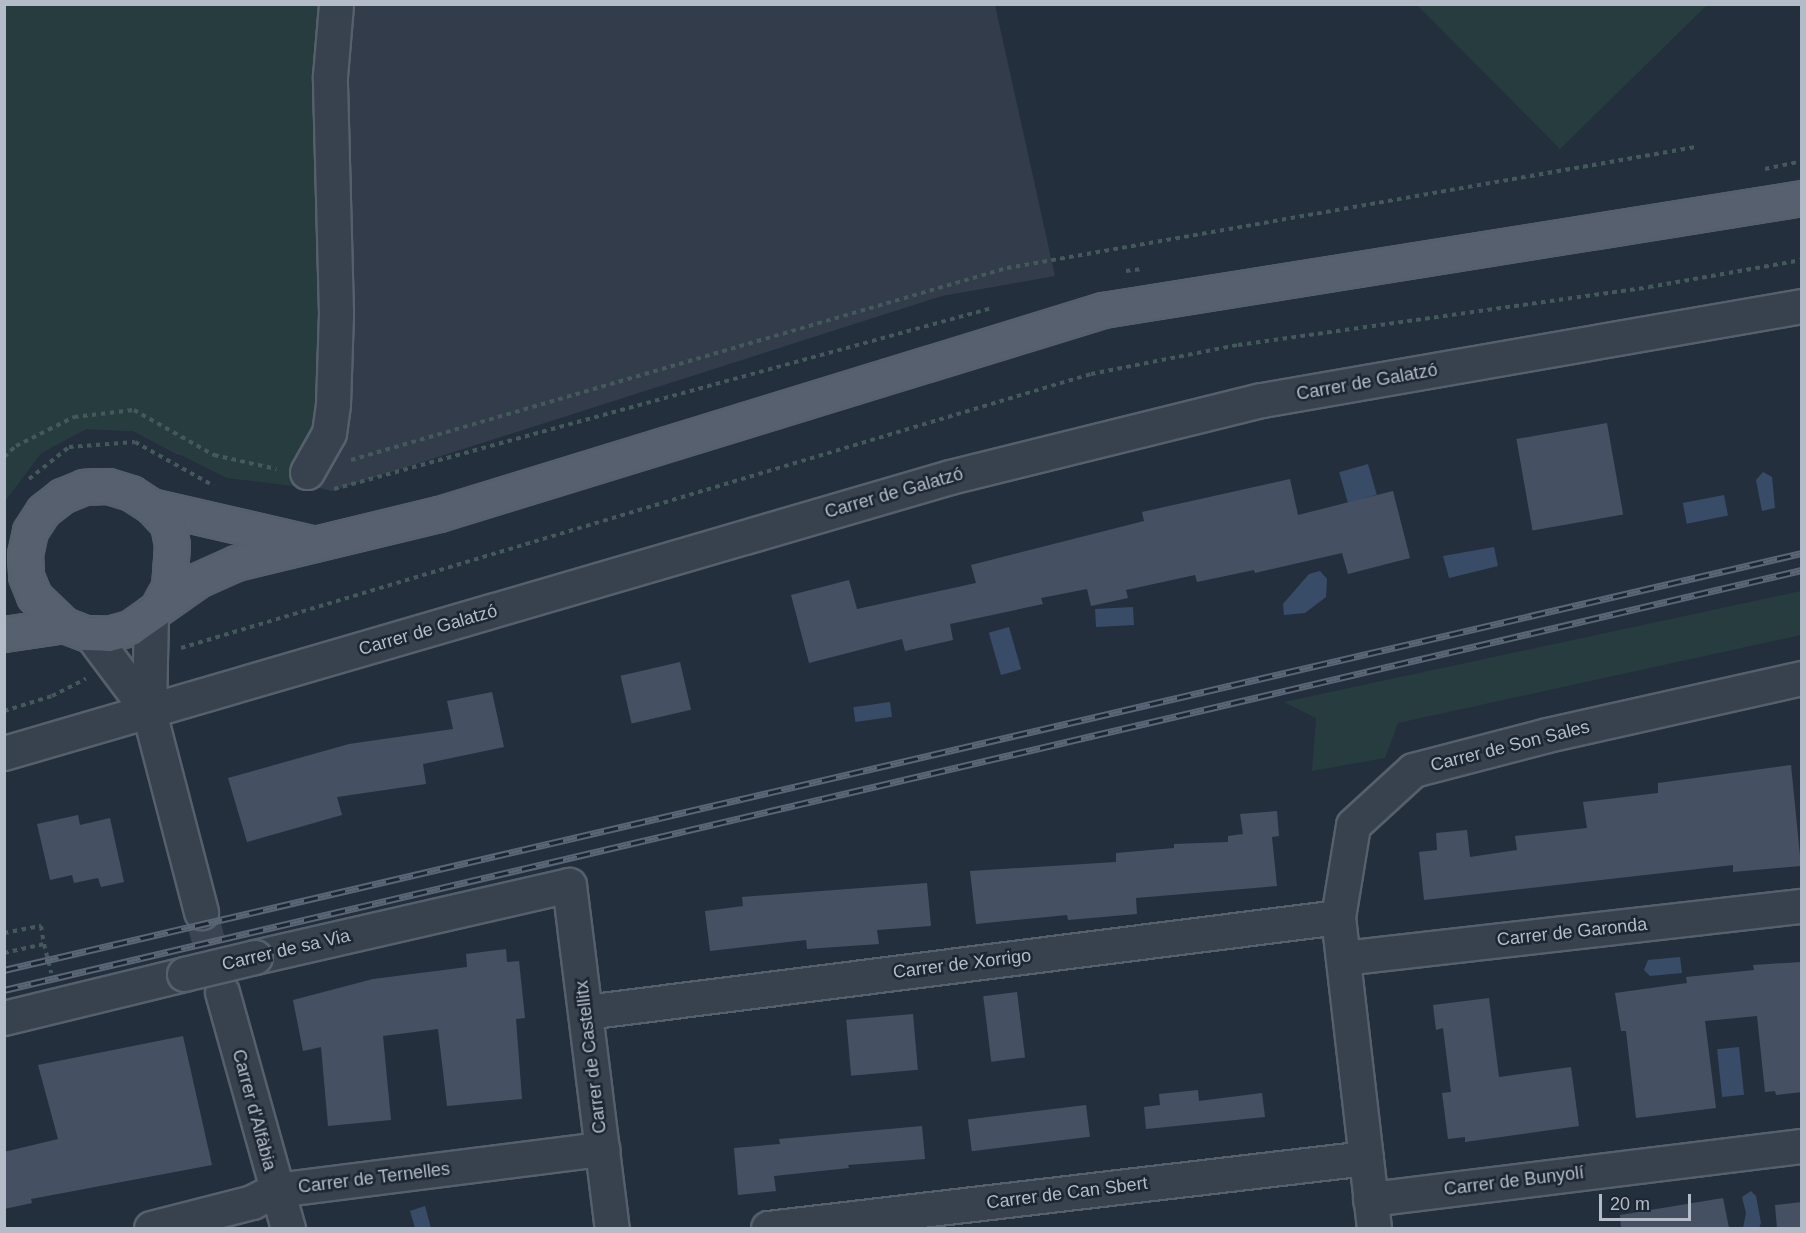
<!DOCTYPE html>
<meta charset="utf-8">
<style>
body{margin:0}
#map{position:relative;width:1806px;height:1233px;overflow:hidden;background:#242f3e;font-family:Arial,sans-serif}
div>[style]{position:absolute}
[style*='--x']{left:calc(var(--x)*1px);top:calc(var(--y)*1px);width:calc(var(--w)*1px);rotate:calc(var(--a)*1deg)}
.airport>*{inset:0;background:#323c4b}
.green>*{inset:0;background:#263c3f}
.water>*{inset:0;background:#394c67;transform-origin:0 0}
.building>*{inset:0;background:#455162;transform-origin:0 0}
.minor-tunnel>*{height:33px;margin-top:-16.5px;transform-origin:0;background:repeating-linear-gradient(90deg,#3a4453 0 33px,transparent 0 49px)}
.path>*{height:4px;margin-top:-2px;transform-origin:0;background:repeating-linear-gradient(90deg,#44595c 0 4.5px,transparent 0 9px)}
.roads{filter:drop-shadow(2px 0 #565f6c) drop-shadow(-2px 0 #565f6c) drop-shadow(0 2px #565f6c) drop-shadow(0 -2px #565f6c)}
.minor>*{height:33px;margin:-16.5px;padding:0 16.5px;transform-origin:16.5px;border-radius:16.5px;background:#38414e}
.major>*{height:33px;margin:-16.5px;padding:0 16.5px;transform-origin:16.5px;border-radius:16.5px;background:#56606e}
.rail>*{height:7px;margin-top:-3.5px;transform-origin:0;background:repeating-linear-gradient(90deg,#1d2633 0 14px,#5a6575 0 28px);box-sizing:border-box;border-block:2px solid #5a6575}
.bridges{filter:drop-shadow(2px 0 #565f6c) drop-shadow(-2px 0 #565f6c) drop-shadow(0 2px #565f6c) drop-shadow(0 -2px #565f6c)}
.minor-bridge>*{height:33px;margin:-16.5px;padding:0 16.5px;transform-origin:16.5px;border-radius:16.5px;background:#38414e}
span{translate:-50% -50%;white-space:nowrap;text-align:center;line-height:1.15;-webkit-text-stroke:5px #1d2633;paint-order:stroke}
.street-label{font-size:18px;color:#b4bcc9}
.frame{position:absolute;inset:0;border:6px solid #b4bcc9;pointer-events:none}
.scale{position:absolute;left:1599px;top:1194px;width:92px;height:27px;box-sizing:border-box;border:3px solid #b4bcc9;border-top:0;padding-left:8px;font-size:18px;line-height:21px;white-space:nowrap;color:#b4bcc9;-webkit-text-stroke:4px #1d2633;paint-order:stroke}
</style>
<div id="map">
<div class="airport">
<div style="clip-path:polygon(5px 5px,995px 5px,1055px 276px,942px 296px,332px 491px,177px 454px,133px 431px,86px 429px,41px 453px,5px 501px)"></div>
</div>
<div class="green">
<div style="clip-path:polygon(5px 5px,334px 5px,329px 433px,294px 486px,227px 478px,133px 431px,86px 429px,41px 453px,5px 501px)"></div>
<div style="clip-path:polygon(1417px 5px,1707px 5px,1560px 149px)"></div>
<div style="clip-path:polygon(1801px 591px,1801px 635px,1398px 723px,1385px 758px,1312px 771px,1316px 718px,1284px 702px)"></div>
</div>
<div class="water">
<div style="left:1368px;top:464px;width:32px;height:30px;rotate:74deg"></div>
<div style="clip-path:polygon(1763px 472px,1772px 477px,1775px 508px,1762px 511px,1756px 480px)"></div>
<div style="left:1724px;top:495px;width:21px;height:42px;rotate:79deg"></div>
<div style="clip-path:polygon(1494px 547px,1498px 566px,1449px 578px,1443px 556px)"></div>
<div style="clip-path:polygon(1320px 571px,1327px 579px,1326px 597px,1305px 613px,1284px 615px,1283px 604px,1309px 574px)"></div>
<div style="left:1133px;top:607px;width:18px;height:38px;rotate:87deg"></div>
<div style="left:1009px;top:627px;width:44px;height:21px;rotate:74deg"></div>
<div style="left:890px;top:702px;width:15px;height:37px;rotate:82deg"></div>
<div style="clip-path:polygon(1680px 957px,1682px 973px,1650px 976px,1644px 970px,1648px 960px)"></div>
<div style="left:1739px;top:1047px;width:48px;height:22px;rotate:84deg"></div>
<div style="clip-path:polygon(1751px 1191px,1756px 1196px,1761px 1223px,1759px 1228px,1743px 1228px,1746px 1213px,1742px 1197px)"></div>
<div style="clip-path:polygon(425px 1206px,431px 1228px,415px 1228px,410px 1211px)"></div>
</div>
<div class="building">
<div style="left:1607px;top:423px;width:93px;height:92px;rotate:80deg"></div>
<div style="clip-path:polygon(1290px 479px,1298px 515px,1393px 491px,1410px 558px,1348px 574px,1342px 553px,1255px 573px,1254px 570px,1197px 582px,1195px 575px,1126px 590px,1128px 598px,1091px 606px,1087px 589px,1041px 598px,1043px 604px,950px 624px,953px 640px,905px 651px,902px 639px,809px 663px,791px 595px,849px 580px,857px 609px,976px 583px,971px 565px,1144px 521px,1142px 512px)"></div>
<div style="left:680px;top:662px;width:49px;height:61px;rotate:77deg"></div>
<div style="clip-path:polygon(492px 692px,504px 747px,423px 764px,426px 784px,337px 797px,342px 815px,247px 842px,228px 778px,349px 744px,453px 729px,447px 701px)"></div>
<div style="clip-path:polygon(1791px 765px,1801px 866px,1733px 872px,1733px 865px,1424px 900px,1419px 852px,1437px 850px,1436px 833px,1467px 830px,1470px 857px,1517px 850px,1515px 836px,1587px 828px,1583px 802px,1658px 793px,1658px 783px)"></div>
<div style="clip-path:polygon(1277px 811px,1279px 836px,1272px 837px,1277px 886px,1136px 898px,1137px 914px,1068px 920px,1067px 915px,976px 924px,970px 871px,1116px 862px,1116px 853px,1174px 848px,1174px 844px,1228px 842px,1228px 836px,1243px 834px,1240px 814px)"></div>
<div style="clip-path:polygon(78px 815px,80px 825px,110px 818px,124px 882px,101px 887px,98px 878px,74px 883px,72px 875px,50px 880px,37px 824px)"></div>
<div style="clip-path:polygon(927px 883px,931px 926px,877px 930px,879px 944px,807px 949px,806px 940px,710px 951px,705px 911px,743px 906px,742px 897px)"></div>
<div style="clip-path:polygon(506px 949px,507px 962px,519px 961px,525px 1018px,516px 1019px,522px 1099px,447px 1106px,438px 1029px,383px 1036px,391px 1120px,328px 1126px,321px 1047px,303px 1051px,293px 1000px,373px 979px,467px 967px,466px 954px)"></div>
<div style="clip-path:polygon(1802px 962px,1802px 1092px,1776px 1095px,1775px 1091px,1765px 1092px,1757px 1016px,1705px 1021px,1716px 1108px,1636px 1118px,1626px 1031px,1621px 1031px,1615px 993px,1687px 983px,1686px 977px,1754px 970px,1753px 965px)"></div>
<div style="left:1017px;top:992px;width:66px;height:34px;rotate:83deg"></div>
<div style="clip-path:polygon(1489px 998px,1499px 1077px,1571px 1067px,1579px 1126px,1465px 1142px,1465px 1137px,1448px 1139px,1442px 1093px,1451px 1092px,1443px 1028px,1436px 1030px,1433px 1005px)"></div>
<div style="left:913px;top:1014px;width:56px;height:67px;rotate:85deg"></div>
<div style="clip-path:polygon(183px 1036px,212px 1165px,31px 1199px,32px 1203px,4px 1209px,4px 1152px,58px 1139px,38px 1065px)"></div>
<div style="clip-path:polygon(1198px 1090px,1199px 1101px,1262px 1093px,1265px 1117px,1146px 1129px,1144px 1107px,1160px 1105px,1159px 1094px)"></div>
<div style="left:1086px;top:1105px;width:32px;height:119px;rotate:83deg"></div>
<div style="clip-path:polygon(922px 1126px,925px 1159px,848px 1165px,849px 1168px,774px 1176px,776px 1191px,738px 1195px,734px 1148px,780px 1144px,779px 1139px)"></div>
<div style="clip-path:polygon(1723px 1198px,1729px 1228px,1621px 1228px,1620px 1215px)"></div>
<div style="clip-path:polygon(1802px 1202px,1802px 1228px,1777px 1228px,1775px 1205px)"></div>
</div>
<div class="minor-tunnel">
<div style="--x:201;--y:912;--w:83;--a:75.3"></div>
</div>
<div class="path">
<div style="--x:1765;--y:169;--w:38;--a:-12"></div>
<div style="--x:1126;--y:271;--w:16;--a:-7"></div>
<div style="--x:4;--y:457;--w:16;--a:-43"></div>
<div style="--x:16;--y:446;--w:65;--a:-26.6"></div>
<div style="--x:74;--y:417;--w:60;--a:-6.7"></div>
<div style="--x:134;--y:410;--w:92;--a:29.4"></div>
<div style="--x:214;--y:455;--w:64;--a:12.7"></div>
<div style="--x:351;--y:460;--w:684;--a:-16.31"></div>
<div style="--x:1007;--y:268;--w:699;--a:-9.97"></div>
<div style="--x:29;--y:479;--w:51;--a:-38.7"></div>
<div style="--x:69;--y:447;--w:66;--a:-4.3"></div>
<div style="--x:135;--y:442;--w:90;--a:29.1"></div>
<div style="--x:334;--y:489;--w:682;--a:-15.38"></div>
<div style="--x:181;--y:648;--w:950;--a:-16.76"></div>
<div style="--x:1091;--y:374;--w:150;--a:-11.2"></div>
<div style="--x:1238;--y:345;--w:415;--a:-8"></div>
<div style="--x:1649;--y:287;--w:155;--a:-10"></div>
<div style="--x:4;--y:711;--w:50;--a:-17.4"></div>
<div style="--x:52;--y:696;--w:38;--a:-27"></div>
<div style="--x:4;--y:933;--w:38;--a:-11"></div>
<div style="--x:41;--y:926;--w:18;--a:81"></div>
<div style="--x:4;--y:953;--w:41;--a:-12.7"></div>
<div style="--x:44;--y:944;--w:30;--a:76"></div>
</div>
<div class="roads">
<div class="minor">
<div style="--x:307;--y:472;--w:45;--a:-60.6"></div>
<div style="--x:329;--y:433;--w:29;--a:-82"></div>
<div style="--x:333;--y:404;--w:91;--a:-88.1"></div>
<div style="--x:336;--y:313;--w:237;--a:-91.5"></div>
<div style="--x:330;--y:76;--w:72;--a:-85.2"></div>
<div style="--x:151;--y:613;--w:99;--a:91.2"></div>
<div style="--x:149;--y:712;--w:207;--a:75.4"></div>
<div style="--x:90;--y:633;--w:99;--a:53.2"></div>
<div style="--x:4;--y:753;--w:985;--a:-16.26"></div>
<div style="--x:950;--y:477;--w:321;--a:-13.9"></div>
<div style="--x:1262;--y:400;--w:548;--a:-9.87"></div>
<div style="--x:255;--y:957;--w:322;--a:-12.9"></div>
<div style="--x:569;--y:885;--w:346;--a:82.9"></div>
<div style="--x:1343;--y:958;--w:462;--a:-6.5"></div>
<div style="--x:222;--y:992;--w:245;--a:74.4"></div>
<div style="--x:586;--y:1012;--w:758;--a:-7.2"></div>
<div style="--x:4;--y:1018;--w:185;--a:-13.7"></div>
<div style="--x:1370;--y:1199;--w:435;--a:-7"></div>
<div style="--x:151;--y:1228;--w:104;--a:-14.4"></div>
<div style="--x:252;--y:1202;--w:27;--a:-27"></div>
<div style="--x:276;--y:1190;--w:329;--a:-7.2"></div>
<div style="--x:768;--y:1228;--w:602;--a:-6.68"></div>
<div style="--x:1374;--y:1228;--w:313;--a:-96.6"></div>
<div style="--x:1338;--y:917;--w:93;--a:-80.7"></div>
<div style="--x:1353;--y:825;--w:81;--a:-42.5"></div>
<div style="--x:1413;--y:770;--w:138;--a:-14.6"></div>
<div style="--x:1547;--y:735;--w:261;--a:-12.6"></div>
</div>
<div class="major">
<div style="--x:151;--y:506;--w:168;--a:13"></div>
<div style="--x:159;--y:605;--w:21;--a:-61"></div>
<div style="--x:169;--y:587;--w:42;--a:-85.9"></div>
<div style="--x:172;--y:545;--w:21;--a:-101"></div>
<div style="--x:168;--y:524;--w:25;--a:-133"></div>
<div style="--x:151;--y:506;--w:24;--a:-147"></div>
<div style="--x:131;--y:493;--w:24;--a:-163"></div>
<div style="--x:108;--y:486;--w:24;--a:178"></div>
<div style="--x:84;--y:487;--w:24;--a:158"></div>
<div style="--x:62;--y:496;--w:24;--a:142"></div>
<div style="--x:43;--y:511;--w:24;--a:123"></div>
<div style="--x:30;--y:531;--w:24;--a:102"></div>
<div style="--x:25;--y:554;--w:22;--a:87"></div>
<div style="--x:26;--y:576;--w:22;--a:68"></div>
<div style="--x:34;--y:596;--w:42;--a:44"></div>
<div style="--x:64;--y:625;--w:22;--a:21"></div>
<div style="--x:85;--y:633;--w:23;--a:2"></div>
<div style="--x:108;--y:634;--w:23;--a:-15"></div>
<div style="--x:130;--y:628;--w:83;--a:-35.2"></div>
<div style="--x:198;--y:580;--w:42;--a:-24.1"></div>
<div style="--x:236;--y:563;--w:209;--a:-13.6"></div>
<div style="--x:439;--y:514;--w:695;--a:-17.08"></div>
<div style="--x:1103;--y:310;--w:708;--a:-9.1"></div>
<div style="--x:4;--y:634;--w:61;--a:-8.5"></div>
</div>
</div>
<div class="rail">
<div style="--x:4;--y:970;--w:1846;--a:-13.06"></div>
<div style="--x:4;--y:990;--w:1846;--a:-13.15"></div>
</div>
<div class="bridges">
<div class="minor-bridge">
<div style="--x:184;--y:974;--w:73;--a:-13.5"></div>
</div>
</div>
<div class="street-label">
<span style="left:1367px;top:382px;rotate:-10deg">Carrer de Galatzó</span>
<span style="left:894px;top:493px;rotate:-16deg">Carrer de Galatzó</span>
<span style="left:428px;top:630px;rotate:-16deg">Carrer de Galatzó</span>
<span style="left:1510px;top:746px;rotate:-14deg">Carrer de Son Sales</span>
<span style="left:1572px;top:932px;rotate:-6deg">Carrer de Garonda</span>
<span style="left:286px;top:950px;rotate:-13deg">Carrer de sa Via</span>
<span style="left:962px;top:964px;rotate:-7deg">Carrer de Xorrigo</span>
<span style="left:591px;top:1057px;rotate:-97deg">Carrer de Castellitx</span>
<span style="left:254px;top:1110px;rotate:75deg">Carrer d'Alfàbia</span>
<span style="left:374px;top:1178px;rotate:-7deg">Carrer de Ternelles</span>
<span style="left:1514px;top:1181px;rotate:-7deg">Carrer de Bunyolí</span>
<span style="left:1067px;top:1193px;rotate:-7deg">Carrer de Can Sbert</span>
</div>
<div class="frame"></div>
<div class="scale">20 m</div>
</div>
